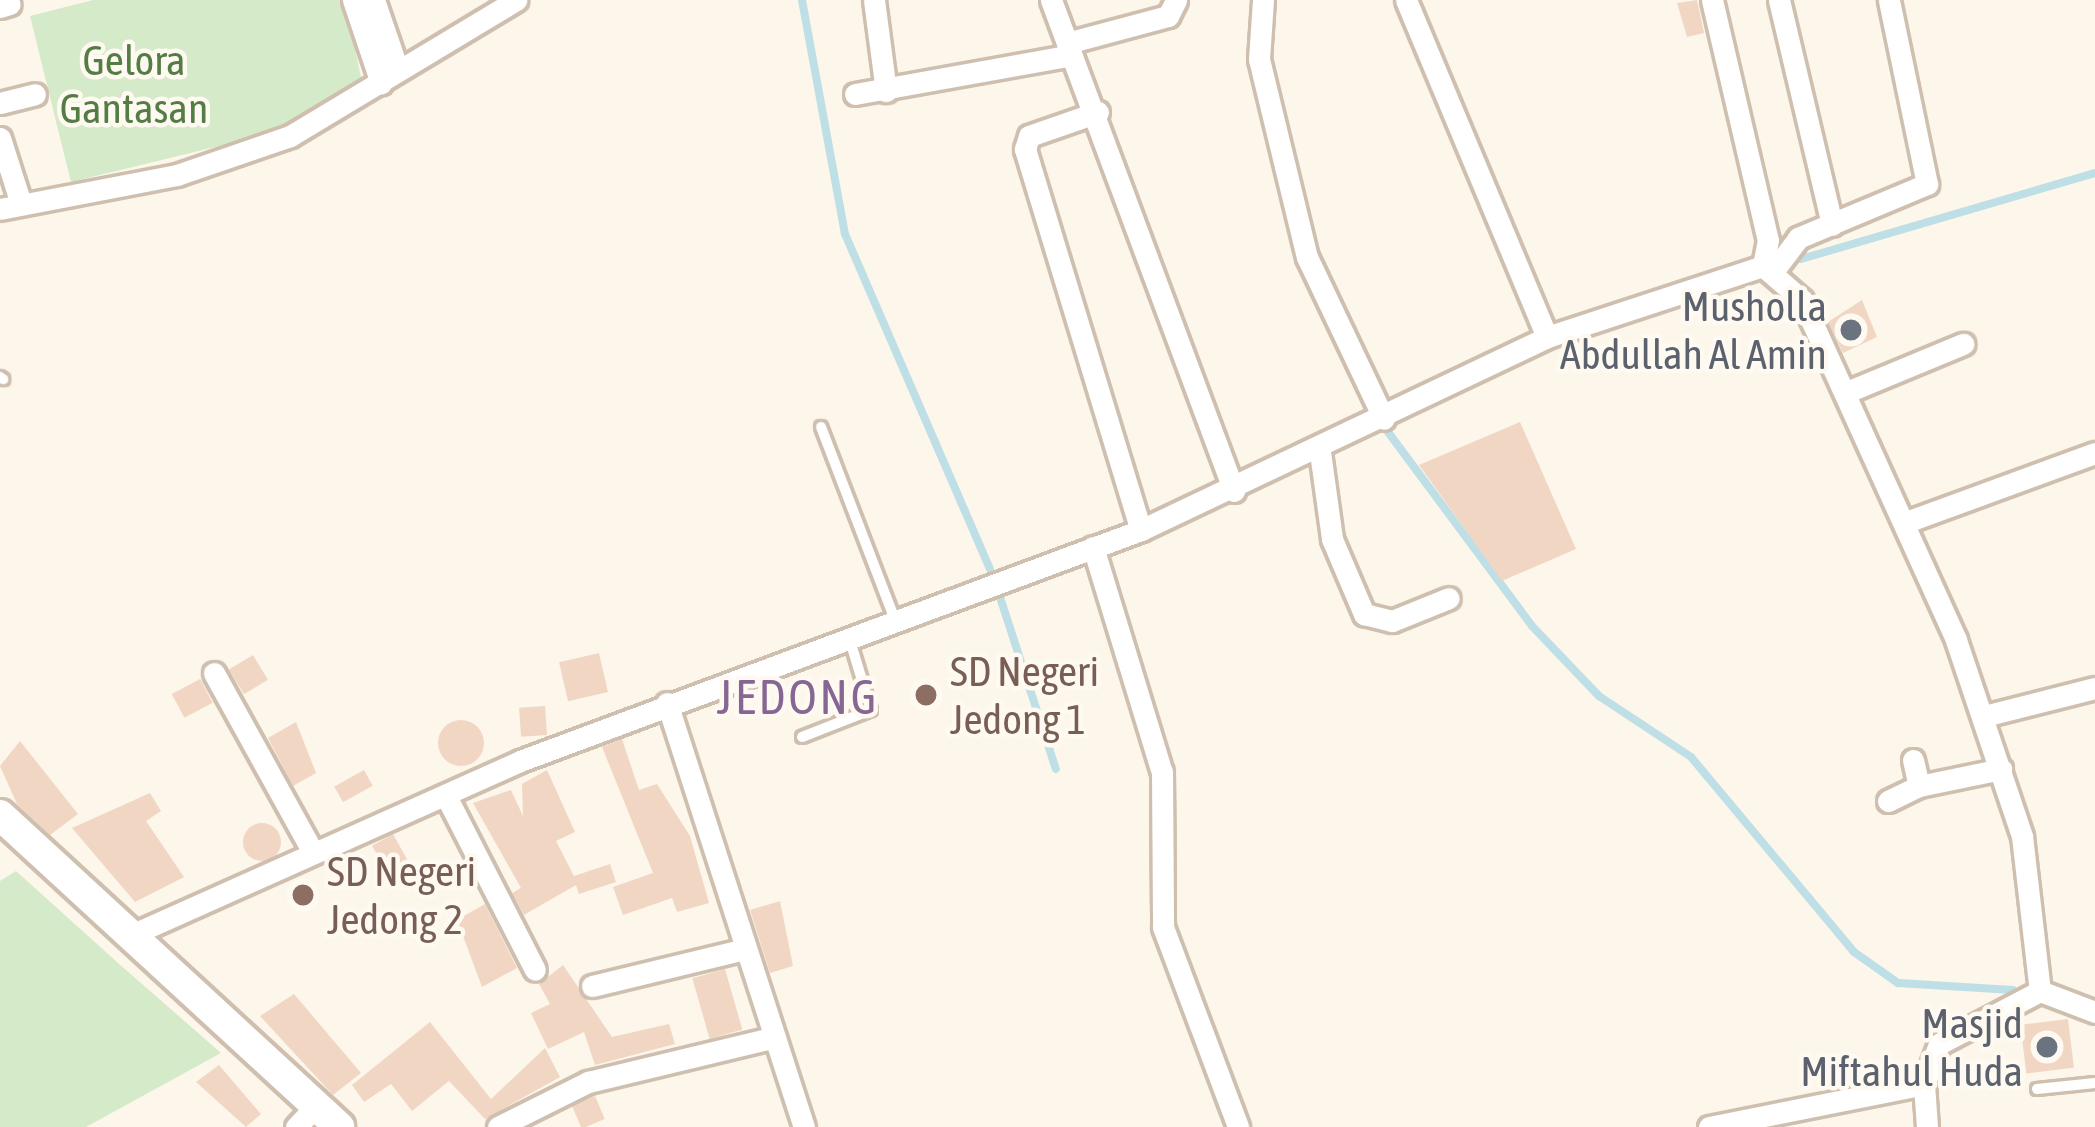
<!DOCTYPE html>
<style>
body{margin:0}
#map{position:relative;width:2095px;height:1127px;overflow:hidden;background:#fcf6eb;font-family:"Asap Condensed",sans-serif}
div>[style]{position:absolute}
[style*='--x']{left:calc(var(--x)*1px);top:calc(var(--y)*1px);width:calc(var(--w)*1px);rotate:calc(var(--a)*1deg)}
.green>*{inset:0;background:#d5eac8}
.stream>*{height:8px;margin:-4px;padding:0 4px;transform-origin:4px;border-radius:4px;background:#bfdfe6}
.building>*{inset:0;background:#f1d7c3;transform-origin:0 0}
.round{border-radius:50%}
.roads{filter:drop-shadow(3px 0 #cfbfaf) drop-shadow(-3px 0 #cfbfaf) drop-shadow(0 3px #cfbfaf) drop-shadow(0 -3px #cfbfaf)}
.lane>*{height:10px;margin:-5px;padding:0 5px;transform-origin:5px;border-radius:5px;background:#fff}
.street>*{height:21px;margin:-10.5px;padding:0 10.5px;transform-origin:10.5px;border-radius:10.5px;background:#fff}
.secondary>*{height:30px;margin:-15px;padding:0 15px;transform-origin:15px;border-radius:15px;background:#fff}
.dots>*{width:33px;height:33px;translate:-50% -50%;box-sizing:border-box;border:6px solid #fffaf1;border-radius:50%}
span{translate:-50% -50%;white-space:nowrap;text-align:center;line-height:1.15;-webkit-text-stroke:9px #fffaf1;paint-order:stroke}
.park-label{font-size:42px;color:#547d45}
.worship-label{font-size:42px;color:#5b616d}
.right{translate:-100% -50%;text-align:right}
.education-label{font-size:42px;color:#785e54}
.left{translate:0 -50%;text-align:left}
.quarter-label{font-size:48px;color:#866693;letter-spacing:3px}
</style>
<div id="map">
<div class="green">
<div style="clip-path:polygon(93px 0,345px 0,362px 82px,277px 132px,71px 182px,30px 16px)"></div>
<div style="clip-path:polygon(16px 871px,118px 963px,221px 1053px,86px 1127px,0 1127px,0 881px)"></div>
</div>
<div class="stream">
<div style="--x:802;--y:0;--w:238;--a:79.6"></div>
<div style="--x:845;--y:234;--w:365;--a:66.6"></div>
<div style="--x:1801;--y:259;--w:306;--a:-16.3"></div>
<div style="--x:1388;--y:432;--w:242;--a:53.4"></div>
<div style="--x:1532;--y:626;--w:97;--a:46.3"></div>
<div style="--x:1599;--y:696;--w:110;--a:33.5"></div>
<div style="--x:1691;--y:757;--w:254;--a:50.1"></div>
<div style="--x:1854;--y:952;--w:54;--a:35.2"></div>
<div style="--x:1898;--y:983;--w:115;--a:3.5"></div>
<div style="--x:998;--y:591;--w:187;--a:72"></div>
</div>
<div class="building">
<div style="clip-path:polygon(1697px 0,1704px 33px,1687px 37px,1677px 3px)"></div>
<div style="clip-path:polygon(1862px 300px,1877px 337px,1843px 353px,1828px 322px)"></div>
<div style="clip-path:polygon(1520px 422px,1576px 549px,1502px 581px,1419px 465px)"></div>
<div style="left:599px;top:653px;width:40px;height:41px;rotate:77deg"></div>
<div style="left:253px;top:655px;width:29px;height:28px;rotate:59deg"></div>
<div style="left:200px;top:679px;width:27px;height:32px;rotate:62deg"></div>
<div style="left:545px;top:706px;width:29px;height:26px;rotate:86deg"></div>
<div class="round" style="left:438px;top:720px;width:46px;height:46px"></div>
<div style="clip-path:polygon(296px 722px,316px 773px,293px 786px,268px 738px)"></div>
<div style="clip-path:polygon(622px 739px,639px 790px,657px 784px,690px 836px,709px 903px,677px 912px,672px 898px,623px 915px,613px 887px,653px 873px,602px 747px)"></div>
<div style="clip-path:polygon(20px 741px,78px 814px,50px 835px,17px 804px,0 766px)"></div>
<div style="left:364px;top:770px;width:18px;height:34px;rotate:61deg"></div>
<div style="clip-path:polygon(547px 770px,575px 832px,556px 841px,574px 876px,610px 864px,616px 882px,579px 894px,576px 885px,524px 915px,512px 893px,521px 888px,473px 803px,511px 790px,523px 816px,522px 784px)"></div>
<div style="clip-path:polygon(150px 793px,161px 811px,146px 821px,184px 877px,135px 902px,72px 828px)"></div>
<div class="round" style="left:243px;top:823px;width:38px;height:38px"></div>
<div style="left:393px;top:834px;width:38px;height:24px;rotate:61deg"></div>
<div style="clip-path:polygon(780px 901px,793px 966px,770px 973px,750px 910px)"></div>
<div style="clip-path:polygon(485px 904px,517px 968px,482px 987px,457px 920px)"></div>
<div style="clip-path:polygon(563px 965px,612px 1037px,669px 1024px,675px 1044px,595px 1065px,584px 1032px,548px 1049px,531px 1013px,550px 1004px,539px 984px)"></div>
<div style="left:725px;top:969px;width:63px;height:34px;rotate:74deg"></div>
<div style="clip-path:polygon(294px 994px,361px 1073px,333px 1095px,260px 1016px)"></div>
<div style="left:2068px;top:1019px;width:49px;height:48px;rotate:83deg"></div>
<div style="clip-path:polygon(430px 1022px,491px 1099px,545px 1048px,560px 1077px,485px 1119px,449px 1081px,412px 1111px,391px 1084px,364px 1102px,352px 1085px)"></div>
<div style="clip-path:polygon(219px 1065px,261px 1114px,246px 1127px,196px 1082px)"></div>
<div style="left:595px;top:1096px;width:25px;height:25px;rotate:67deg"></div>
</div>
<div class="roads">
<div class="lane">
<div style="--x:0;--y:377;--w:4;--a:34"></div>
<div style="--x:821;--y:427;--w:204;--a:69"></div>
<div style="--x:802;--y:737;--w:74;--a:-21.4"></div>
<div style="--x:871;--y:710;--w:76;--a:-106.8"></div>
<div style="--x:2037;--y:1089;--w:58;--a:-5.9"></div>
</div>
<div class="street">
<div style="--x:353;--y:0;--w:88;--a:71.4"></div>
<div style="--x:374;--y:0;--w:74;--a:71.1"></div>
<div style="--x:874;--y:0;--w:92;--a:82.5"></div>
<div style="--x:1051;--y:0;--w:524;--a:69.56"></div>
<div style="--x:1263;--y:0;--w:59;--a:93.9"></div>
<div style="--x:1259;--y:59;--w:204;--a:76.4"></div>
<div style="--x:1307;--y:257;--w:179;--a:64.6"></div>
<div style="--x:1406;--y:0;--w:365;--a:67.3"></div>
<div style="--x:1712;--y:0;--w:246;--a:76.9"></div>
<div style="--x:1768;--y:240;--w:26;--a:101"></div>
<div style="--x:1779;--y:0;--w:231;--a:76.7"></div>
<div style="--x:0;--y:7;--w:10;--a:-17"></div>
<div style="--x:1067;--y:43;--w:105;--a:-15"></div>
<div style="--x:1168;--y:16;--w:18;--a:-63"></div>
<div style="--x:855;--y:94;--w:220;--a:-10.2"></div>
<div style="--x:0;--y:103;--w:36;--a:-14"></div>
<div style="--x:1098;--y:112;--w:73;--a:160.8"></div>
<div style="--x:1029;--y:136;--w:14;--a:107"></div>
<div style="--x:1025;--y:149;--w:398;--a:73.1"></div>
<div style="--x:0;--y:138;--w:69;--a:72.3"></div>
<div style="--x:0;--y:209;--w:180;--a:-10.9"></div>
<div style="--x:177;--y:175;--w:120;--a:-19"></div>
<div style="--x:290;--y:136;--w:264;--a:-31"></div>
<div style="--x:1775;--y:269;--w:39;--a:-53"></div>
<div style="--x:1798;--y:238;--w:140;--a:-22.7"></div>
<div style="--x:1927;--y:184;--w:188;--a:-101.7"></div>
<div style="--x:1847;--y:392;--w:126;--a:-22.5"></div>
<div style="--x:1320;--y:452;--w:88;--a:82.1"></div>
<div style="--x:1332;--y:539;--w:82;--a:66.9"></div>
<div style="--x:1364;--y:614;--w:29;--a:14"></div>
<div style="--x:1392;--y:621;--w:61;--a:-22"></div>
<div style="--x:1909;--y:521;--w:198;--a:-20.1"></div>
<div style="--x:1093;--y:547;--w:235;--a:73"></div>
<div style="--x:1162;--y:772;--w:155;--a:89.6"></div>
<div style="--x:1163;--y:927;--w:214;--a:69.4"></div>
<div style="--x:214;--y:673;--w:205;--a:61.1"></div>
<div style="--x:667;--y:703;--w:446;--a:72.1"></div>
<div style="--x:1984;--y:716;--w:114;--a:-14.2"></div>
<div style="--x:1913;--y:760;--w:27;--a:77"></div>
<div style="--x:1919;--y:786;--w:84;--a:-11.7"></div>
<div style="--x:446;--y:796;--w:195;--a:62.9"></div>
<div style="--x:1888;--y:801;--w:34;--a:-26"></div>
<div style="--x:129;--y:936;--w:428;--a:-24.1"></div>
<div style="--x:520;--y:761;--w:663;--a:-20.4"></div>
<div style="--x:1141;--y:530;--w:450;--a:-25.4"></div>
<div style="--x:1547;--y:337;--w:227;--a:-18.2"></div>
<div style="--x:1763;--y:266;--w:52;--a:41.1"></div>
<div style="--x:1802;--y:300;--w:373;--a:65.6"></div>
<div style="--x:1956;--y:640;--w:207;--a:71.4"></div>
<div style="--x:2022;--y:836;--w:156;--a:83.4"></div>
<div style="--x:2040;--y:991;--w:59;--a:20.9"></div>
<div style="--x:592;--y:986;--w:157;--a:-13.6"></div>
<div style="--x:296;--y:1127;--w:28;--a:-46"></div>
<div style="--x:498;--y:1127;--w:101;--a:-26.6"></div>
<div style="--x:588;--y:1082;--w:192;--a:-13.5"></div>
<div style="--x:1709;--y:1127;--w:219;--a:-11.3"></div>
<div style="--x:1927;--y:1127;--w:43;--a:-94"></div>
<div style="--x:1924;--y:1084;--w:43;--a:-69.4"></div>
<div style="--x:1939;--y:1044;--w:114;--a:-27.7"></div>
</div>
<div class="secondary">
<div style="--x:0;--y:815;--w:461;--a:42.6"></div>
</div>
</div>
<div class="dots">
<div style="left:1851px;top:330px;background:#6b7280"></div>
<div style="left:926px;top:695px;background:#8d6e63"></div>
<div style="left:303px;top:895px;background:#8d6e63"></div>
<div style="left:2047px;top:1047px;background:#6b7280"></div>
</div>
<div class="park-label">
<span style="left:134px;top:84px">Gelora<br>Gantasan</span>
</div>
<div class="worship-label">
<span class="right" style="left:1827px;top:330px">Musholla<br>Abdullah Al Amin</span>
<span class="right" style="left:2023px;top:1047px">Masjid<br>Miftahul Huda</span>
</div>
<div class="education-label">
<span class="left" style="left:950px;top:695px">SD Negeri<br>Jedong 1</span>
<span class="left" style="left:327px;top:895px">SD Negeri<br>Jedong 2</span>
</div>
<div class="quarter-label">
<span style="left:798px;top:697px">JEDONG</span>
</div>
</div>
